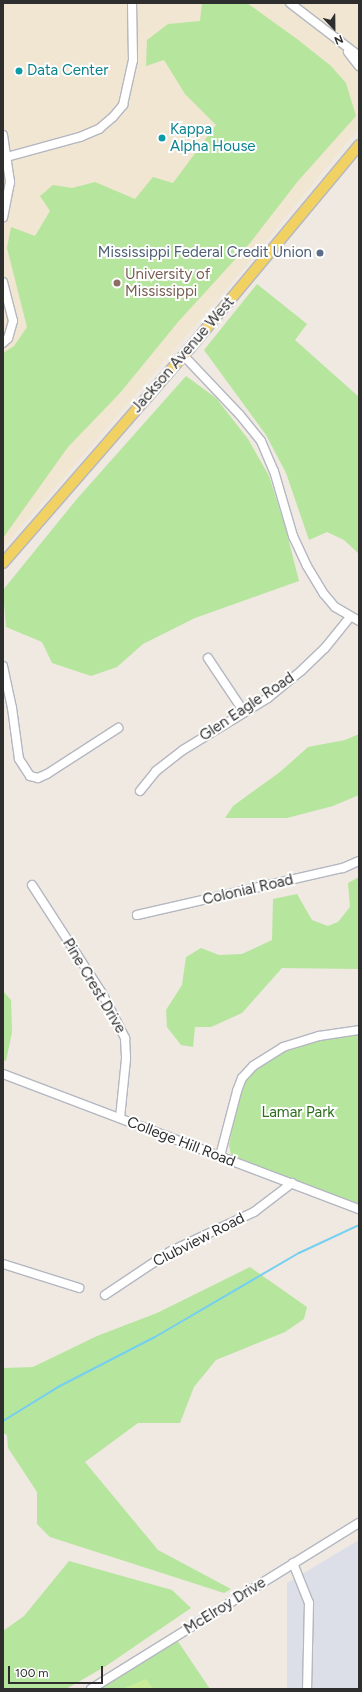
<!DOCTYPE html>
<style>
body{margin:0}
#map{position:relative;width:362px;height:1692px;overflow:hidden;background:#efe9e1;font-family:Figtree,sans-serif}
div>[style]{position:absolute}
[style*='--x']{left:calc(var(--x)*1px);top:calc(var(--y)*1px);width:calc(var(--w)*1px);rotate:calc(var(--a)*1deg)}
.education>*{inset:0;background:#f0e6d1}
.airport>*{inset:0;background:#dcdee8}
.green>*{inset:0;background:#b6e59e}
.pitch>*{inset:0;background:#c9ec9a}
.stream>*{height:2px;margin:-1px;padding:0 1px;transform-origin:1px;border-radius:1px;background:#75cff0}
.roads{filter:drop-shadow(1px 0 #b4b7c1) drop-shadow(-1px 0 #b4b7c1) drop-shadow(0 1px #b4b7c1) drop-shadow(0 -1px #b4b7c1)}
.minor>*{height:8px;margin:-4px;padding:0 4px;transform-origin:4px;border-radius:4px;background:#fff}
.major>*{height:10px;margin:-5px;padding:0 5px;transform-origin:5px;border-radius:5px;background:#f2d163}
.dots>*{width:11px;height:11px;translate:-50% -50%;box-sizing:border-box;border:2px solid #fff;border-radius:50%}
span{translate:-50% -50%;white-space:nowrap;text-align:center;line-height:1.15;-webkit-text-stroke:4px #fff;paint-order:stroke}
.culture-label{font-size:15px;color:#0d838f}
.left{translate:0 -50%;text-align:left}
.service-label{font-size:15px;color:#4e5e75}
.right{translate:-100% -50%;text-align:right}
.education-label{font-size:15px;color:#785e54}
.street-label{font-size:15px;color:#2e2e2e}
.park-label{font-size:15px;color:#2c6e1b}
.frame{position:absolute;inset:0;border:4px solid #2e2e2e;pointer-events:none}
.north{position:absolute;left:314px;top:8px;width:40px;height:40px;-webkit-text-stroke:3px #fff;paint-order:stroke;rotate:158deg;font-size:11px;font-weight:700;line-height:16px;text-align:center;color:#2e2e2e}
.north::after{content:'';display:block;margin:auto;width:14px;height:18px;background:#2e2e2e;clip-path:polygon(50% 0,100% 100%,50% 72%,0 100%)}
.scale{position:absolute;left:8px;top:1666px;width:95px;height:18px;box-sizing:border-box;border:2px solid #2e2e2e;border-top:0;padding-left:5px;font-size:12px;line-height:14px;white-space:nowrap;color:#2e2e2e;-webkit-text-stroke:3px #fff;paint-order:stroke}
</style>
<div id="map">
<div class="education">
<div style="clip-path:polygon(3px 3px,359px 3px,359px 128px,223px 293px,3px 548px)"></div>
</div>
<div class="airport">
<div style="clip-path:polygon(359px 1540px,359px 1689px,287px 1689px,287px 1583px)"></div>
</div>
<div class="green">
<div style="clip-path:polygon(202px 3px,247px 3px,297px 39px,331px 66px,346px 83px,356px 116px,298px 181px,250px 243px,178px 322px,120px 393px,68px 447px,3px 538px,3px 353px,14px 346px,27px 327px,7px 248px,11px 227px,35px 236px,50px 211px,40px 196px,53px 185px,72px 188px,95px 182px,135px 199px,153px 177px,173px 183px,216px 125px,185px 94px,164px 60px,146px 66px,147px 40px,168px 24px,200px 21px)"></div>
<div style="clip-path:polygon(257px 284px,307px 324px,295px 340px,359px 397px,359px 554px,344px 540px,327px 532px,309px 540px,286px 473px,266px 435px,204px 350px)"></div>
<div style="clip-path:polygon(186px 376px,216px 398px,248px 439px,269px 476px,285px 526px,299px 581px,195px 618px,143px 644px,117px 667px,91px 676px,52px 663px,42px 642px,6px 627px,3px 590px,76px 500px)"></div>
<div style="clip-path:polygon(359px 734px,359px 795px,333px 806px,287px 818px,225px 818px,233px 806px,280px 772px,308px 747px,345px 740px)"></div>
<div style="clip-path:polygon(359px 877px,359px 969px,282px 968px,242px 1013px,211px 1027px,195px 1027px,193px 1047px,181px 1045px,167px 1027px,166px 1010px,182px 985px,186px 957px,201px 948px,219px 955px,242px 954px,272px 940px,273px 899px,297px 894px,312px 920px,328px 926px,338px 922px,350px 907px,348px 883px)"></div>
<div style="clip-path:polygon(3px 991px,11px 1000px,12px 1032px,6px 1061px,3px 1060px)"></div>
<div style="clip-path:polygon(359px 1034px,359px 1205px,231px 1155px,229px 1145px,240px 1092px,246px 1079px,256px 1068px,272px 1056px,322px 1040px)"></div>
<div style="clip-path:polygon(250px 1267px,307px 1307px,304px 1319px,285px 1332px,216px 1360px,194px 1387px,180px 1423px,138px 1423px,85px 1462px,158px 1550px,231px 1589px,224px 1593px,50px 1537px,37px 1524px,37px 1492px,8px 1448px,7px 1435px,3px 1433px,3px 1368px,33px 1367px,97px 1336px,157px 1313px)"></div>
<div style="clip-path:polygon(69px 1561px,172px 1590px,191px 1608px,106px 1666px,66px 1689px,3px 1689px,3px 1631px,24px 1616px)"></div>
<div style="clip-path:polygon(177px 1640px,210px 1689px,100px 1689px)"></div>
</div>
<div class="pitch">
<div style="clip-path:polygon(146px 1679px,154px 1689px,123px 1689px,127px 1687px)"></div>
</div>
<div class="stream">
<div style="--x:3;--y:1421;--w:65;--a:-31.7"></div>
<div style="--x:58;--y:1387;--w:109;--a:-27.3"></div>
<div style="--x:155;--y:1337;--w:167;--a:-30.3"></div>
<div style="--x:299;--y:1253;--w:66;--a:-25"></div>
</div>
<div class="roads">
<div class="minor">
<div style="--x:290;--y:3;--w:87;--a:37.5"></div>
<div style="--x:348;--y:52;--w:18;--a:52"></div>
<div style="--x:3;--y:135;--w:48;--a:81.5"></div>
<div style="--x:10;--y:182;--w:36;--a:101"></div>
<div style="--x:3;--y:158;--w:80;--a:-15.3"></div>
<div style="--x:80;--y:137;--w:21;--a:-23"></div>
<div style="--x:99;--y:129;--w:18;--a:-41"></div>
<div style="--x:113;--y:117;--w:16;--a:-50"></div>
<div style="--x:123;--y:105;--w:46;--a:-77.5"></div>
<div style="--x:133;--y:60;--w:57;--a:-91"></div>
<div style="--x:3;--y:282;--w:40;--a:75.6"></div>
<div style="--x:13;--y:321;--w:18;--a:106"></div>
<div style="--x:8;--y:338;--w:7;--a:135"></div>
<div style="--x:184;--y:356;--w:81;--a:46.5"></div>
<div style="--x:240;--y:415;--w:33;--a:51"></div>
<div style="--x:261;--y:441;--w:33;--a:67"></div>
<div style="--x:274;--y:471;--w:68;--a:73.7"></div>
<div style="--x:293;--y:536;--w:33;--a:65"></div>
<div style="--x:307;--y:566;--w:33;--a:59"></div>
<div style="--x:324;--y:594;--w:17;--a:50"></div>
<div style="--x:335;--y:607;--w:28;--a:30"></div>
<div style="--x:208;--y:658;--w:65;--a:56.3"></div>
<div style="--x:3;--y:666;--w:43;--a:77.9"></div>
<div style="--x:12;--y:708;--w:51;--a:82.2"></div>
<div style="--x:19;--y:759;--w:20;--a:57"></div>
<div style="--x:30;--y:776;--w:8;--a:14"></div>
<div style="--x:38;--y:778;--w:10;--a:-24"></div>
<div style="--x:47;--y:774;--w:85;--a:-32.9"></div>
<div style="--x:140;--y:791;--w:26;--a:-51"></div>
<div style="--x:156;--y:771;--w:34;--a:-38"></div>
<div style="--x:183;--y:750;--w:100;--a:-31.5"></div>
<div style="--x:268;--y:698;--w:43;--a:-39.3"></div>
<div style="--x:301;--y:671;--w:33;--a:-44"></div>
<div style="--x:325;--y:648;--w:40;--a:-51"></div>
<div style="--x:32;--y:885;--w:129;--a:57.1"></div>
<div style="--x:102;--y:993;--w:51;--a:62.9"></div>
<div style="--x:125;--y:1038;--w:21;--a:87"></div>
<div style="--x:126;--y:1059;--w:59;--a:95.8"></div>
<div style="--x:137;--y:915;--w:211;--a:-12.9"></div>
<div style="--x:343;--y:868;--w:17;--a:-24"></div>
<div style="--x:3;--y:1074;--w:381;--a:20.8"></div>
<div style="--x:220;--y:1156;--w:67;--a:-75.3"></div>
<div style="--x:237;--y:1091;--w:14;--a:-69"></div>
<div style="--x:242;--y:1078;--w:16;--a:-47"></div>
<div style="--x:253;--y:1066;--w:36;--a:-32"></div>
<div style="--x:283;--y:1047;--w:38;--a:-17"></div>
<div style="--x:319;--y:1036;--w:40;--a:-8.5"></div>
<div style="--x:3;--y:1264;--w:80;--a:17.5"></div>
<div style="--x:105;--y:1295;--w:79;--a:-33.7"></div>
<div style="--x:171;--y:1251;--w:92;--a:-25.2"></div>
<div style="--x:254;--y:1212;--w:48;--a:-37.3"></div>
<div style="--x:293;--y:1563;--w:43;--a:68.2"></div>
<div style="--x:309;--y:1603;--w:86;--a:91.3"></div>
<div style="--x:91;--y:1689;--w:315;--a:-31.8"></div>
</div>
<div class="major">
<div style="--x:3;--y:563;--w:285;--a:-49"></div>
<div style="--x:190;--y:348;--w:264;--a:-50.2"></div>
</div>
</div>
<div class="dots">
<div style="left:19px;top:71px;background:#0f9aa8"></div>
<div style="left:162px;top:138px;background:#0f9aa8"></div>
<div style="left:320px;top:253px;background:#5c6f8a"></div>
<div style="left:117px;top:283px;background:#8d6e63"></div>
</div>
<div class="culture-label">
<span class="left" style="left:27px;top:71px">Data Center</span>
<span class="left" style="left:170px;top:138px">Kappa<br>Alpha House</span>
</div>
<div class="service-label">
<span class="right" style="left:312px;top:253px">Mississippi Federal Credit Union</span>
</div>
<div class="education-label">
<span class="left" style="left:125px;top:283px">University of<br>Mississippi</span>
</div>
<div class="street-label">
<span style="left:183px;top:355px;rotate:-49deg">Jackson Avenue West</span>
<span style="left:247px;top:707px;rotate:-34deg">Glen Eagle Road</span>
<span style="left:248px;top:890px;rotate:-13deg">Colonial Road</span>
<span style="left:94px;top:986px;rotate:59deg">Pine Crest Drive</span>
<span style="left:181px;top:1142px;rotate:21deg">College Hill Road</span>
<span style="left:199px;top:1240px;rotate:-27deg">Clubview Road</span>
<span style="left:225px;top:1606px;rotate:-32deg">McElroy Drive</span>
</div>
<div class="park-label">
<span style="left:298px;top:1113px">Lamar Park</span>
</div>
<div class="frame"></div>
<div class="north">N</div>
<div class="scale">100 m</div>
</div>
